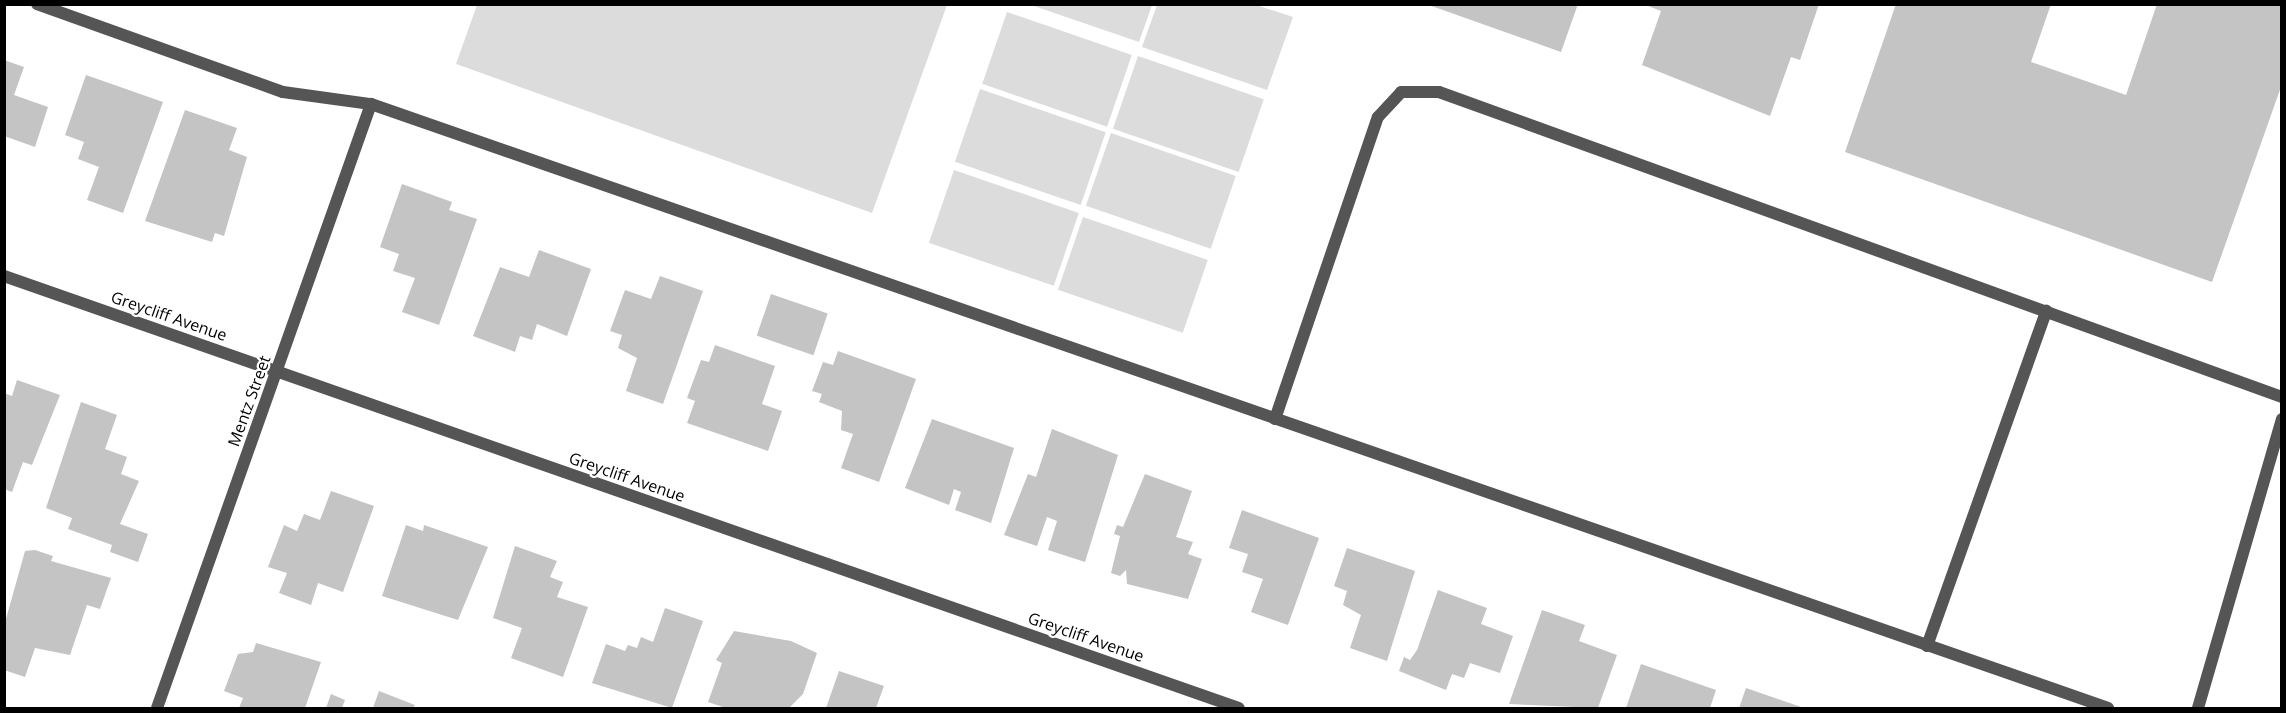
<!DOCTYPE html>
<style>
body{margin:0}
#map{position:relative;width:2286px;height:713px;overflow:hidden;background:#fff;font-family:"Open Sans",sans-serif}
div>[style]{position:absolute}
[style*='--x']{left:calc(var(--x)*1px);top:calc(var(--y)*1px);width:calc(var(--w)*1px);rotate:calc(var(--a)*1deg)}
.green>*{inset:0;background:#dcdcdc;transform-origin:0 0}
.building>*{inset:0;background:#c4c4c4;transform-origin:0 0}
.service>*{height:12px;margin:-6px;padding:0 6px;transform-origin:6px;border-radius:6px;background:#555}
.minor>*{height:12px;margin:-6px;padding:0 6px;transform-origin:6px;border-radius:6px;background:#555}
span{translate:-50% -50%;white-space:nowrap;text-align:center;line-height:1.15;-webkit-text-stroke:4.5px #fff;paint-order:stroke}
.street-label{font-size:16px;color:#000}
.frame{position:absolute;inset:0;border:6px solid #000;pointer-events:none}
</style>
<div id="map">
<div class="green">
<div style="clip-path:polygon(477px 5px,477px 4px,947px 5px,872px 213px,456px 64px)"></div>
<div style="clip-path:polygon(1031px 5px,1152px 5px,1139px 42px)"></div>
<div style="clip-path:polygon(1157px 5px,1256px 5px,1293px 17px,1267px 90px,1142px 47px)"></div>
<div style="left:1007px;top:12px;width:132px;height:76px;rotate:19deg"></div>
<div style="left:1138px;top:56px;width:133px;height:77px;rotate:19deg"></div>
<div style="left:980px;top:89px;width:133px;height:77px;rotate:19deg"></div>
<div style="left:1111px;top:133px;width:132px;height:77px;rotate:19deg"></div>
<div style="left:954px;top:170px;width:132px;height:77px;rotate:19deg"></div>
<div style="left:1083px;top:217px;width:132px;height:77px;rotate:19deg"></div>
</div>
<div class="building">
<div style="clip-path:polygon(1426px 4px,1578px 4px,1561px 52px)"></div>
<div style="clip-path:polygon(1643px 4px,1819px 4px,1800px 60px,1791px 57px,1770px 116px,1642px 65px,1661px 11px)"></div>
<div style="clip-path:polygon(1896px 4px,2051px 4px,2031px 62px,2126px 95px,2157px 4px,2282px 4px,2282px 84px,2212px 282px,1845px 152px)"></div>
<div style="clip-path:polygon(4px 60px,24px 67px,14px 95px,48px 107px,35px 147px,4px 136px)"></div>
<div style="clip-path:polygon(86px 75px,163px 102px,123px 213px,87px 200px,99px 167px,78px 159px,84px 142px,65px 135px)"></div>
<div style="clip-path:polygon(185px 110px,237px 128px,229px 150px,247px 157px,224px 236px,215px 233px,212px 242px,145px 221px)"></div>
<div style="clip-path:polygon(402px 184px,452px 202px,449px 210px,477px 219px,439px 325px,402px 312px,415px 278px,393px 271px,399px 254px,380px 247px)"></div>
<div style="clip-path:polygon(539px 250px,591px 269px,567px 336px,537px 324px,532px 340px,520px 336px,515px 352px,473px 336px,500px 267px,529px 277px)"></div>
<div style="clip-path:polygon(660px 276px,703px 291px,663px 404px,626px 391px,637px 358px,618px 348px,622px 335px,610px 331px,625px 290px,651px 299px)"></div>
<div style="left:771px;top:294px;width:60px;height:44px;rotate:19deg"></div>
<div style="clip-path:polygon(715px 345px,775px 366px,762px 404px,782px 411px,768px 451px,687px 423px,695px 401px,687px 398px,701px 360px,709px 362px)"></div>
<div style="clip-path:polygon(838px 351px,916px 379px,879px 482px,841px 468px,853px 434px,841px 430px,842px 411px,819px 402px,822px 394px,812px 391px,823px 362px,833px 365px)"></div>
<div style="clip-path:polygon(17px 380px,60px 395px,32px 465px,23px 462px,12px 492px,4px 489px,4px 393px,12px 396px)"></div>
<div style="clip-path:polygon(81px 402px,117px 415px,105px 449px,127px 457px,121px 474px,139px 481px,120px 524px,148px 534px,138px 562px,110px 552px,112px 545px,68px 529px,72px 518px,46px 508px)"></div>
<div style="clip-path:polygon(932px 419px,1014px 448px,991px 523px,955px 510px,961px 492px,954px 489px,949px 505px,905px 488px)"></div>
<div style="clip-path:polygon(1052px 429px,1118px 455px,1085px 562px,1048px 550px,1057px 521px,1047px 517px,1037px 546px,1004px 535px,1028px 474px,1036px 477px)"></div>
<div style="clip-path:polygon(1145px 474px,1192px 491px,1176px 537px,1193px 542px,1188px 554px,1202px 559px,1188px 599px,1127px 584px,1126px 570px,1120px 576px,1111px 573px,1120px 536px,1114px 534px,1117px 525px,1123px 527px)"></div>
<div style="clip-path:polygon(331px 491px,374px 506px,343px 592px,318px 583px,311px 605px,279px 593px,287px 573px,268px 567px,284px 525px,297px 531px,304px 514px,320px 520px)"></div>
<div style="clip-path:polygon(1242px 510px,1319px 538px,1288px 625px,1251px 612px,1263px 579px,1242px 572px,1248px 554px,1229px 548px)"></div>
<div style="clip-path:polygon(406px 525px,423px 531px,424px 525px,488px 547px,458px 620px,382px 596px)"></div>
<div style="clip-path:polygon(515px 546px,557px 561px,550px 577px,563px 582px,557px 597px,588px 607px,563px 677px,511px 658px,522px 628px,493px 618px)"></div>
<div style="clip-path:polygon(1347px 548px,1415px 571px,1387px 661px,1350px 648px,1361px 615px,1343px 605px,1347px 591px,1334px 586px)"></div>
<div style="clip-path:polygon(35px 550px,53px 556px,51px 561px,111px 578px,100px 609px,87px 605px,70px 655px,35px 648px,25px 677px,4px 670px,4px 626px,25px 551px)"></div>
<div style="clip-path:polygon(1438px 590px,1487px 608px,1481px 624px,1513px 636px,1500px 673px,1470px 663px,1464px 678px,1452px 674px,1446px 690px,1399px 671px,1404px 657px,1410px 660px,1417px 650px)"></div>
<div style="clip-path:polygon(665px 608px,703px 621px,672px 708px,592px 683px,606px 644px,625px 651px,628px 645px,637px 648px,641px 637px,653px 642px)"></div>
<div style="clip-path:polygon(1542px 610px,1585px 625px,1579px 641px,1617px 655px,1598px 708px,1509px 704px)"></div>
<div style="clip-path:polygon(734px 631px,791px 641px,817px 653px,803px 694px,789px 708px,726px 708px,708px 702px,722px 663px,716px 660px)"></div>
<div style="clip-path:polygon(256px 643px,321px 662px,305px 708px,239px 708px,243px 698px,224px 691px,238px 654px,253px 652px)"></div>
<div style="clip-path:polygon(1641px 664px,1716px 690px,1710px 708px,1626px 708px)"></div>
<div style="clip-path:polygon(839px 671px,884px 686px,876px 708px,826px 708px)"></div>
<div style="clip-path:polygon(1746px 688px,1804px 708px,1739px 708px)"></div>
<div style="clip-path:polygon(379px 691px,415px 705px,413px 708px,373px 708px)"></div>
<div style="clip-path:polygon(331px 694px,345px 700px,342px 708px,326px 708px)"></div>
</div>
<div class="service">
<div style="--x:37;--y:4;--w:261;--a:19.7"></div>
<div style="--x:283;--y:92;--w:89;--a:7.8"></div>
<div style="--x:371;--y:104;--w:1839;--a:19.17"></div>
<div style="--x:1275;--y:419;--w:319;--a:-71.2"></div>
<div style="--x:1378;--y:117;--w:34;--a:-47"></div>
<div style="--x:1401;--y:92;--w:38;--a:0"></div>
<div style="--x:1439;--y:92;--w:896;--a:19.89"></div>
<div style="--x:1927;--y:646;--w:356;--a:-70.4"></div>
<div style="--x:2198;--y:708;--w:301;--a:-73.8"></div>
</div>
<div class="minor">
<div style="--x:4;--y:276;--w:1308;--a:19.28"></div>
<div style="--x:157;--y:708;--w:641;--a:-70.49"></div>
</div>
<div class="street-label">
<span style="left:169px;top:316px;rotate:19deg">Greycliff Avenue</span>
<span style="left:249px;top:401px;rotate:-70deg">Mentz Street</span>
<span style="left:627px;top:477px;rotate:19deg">Greycliff Avenue</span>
<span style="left:1086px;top:637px;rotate:19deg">Greycliff Avenue</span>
</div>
<div class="frame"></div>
</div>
